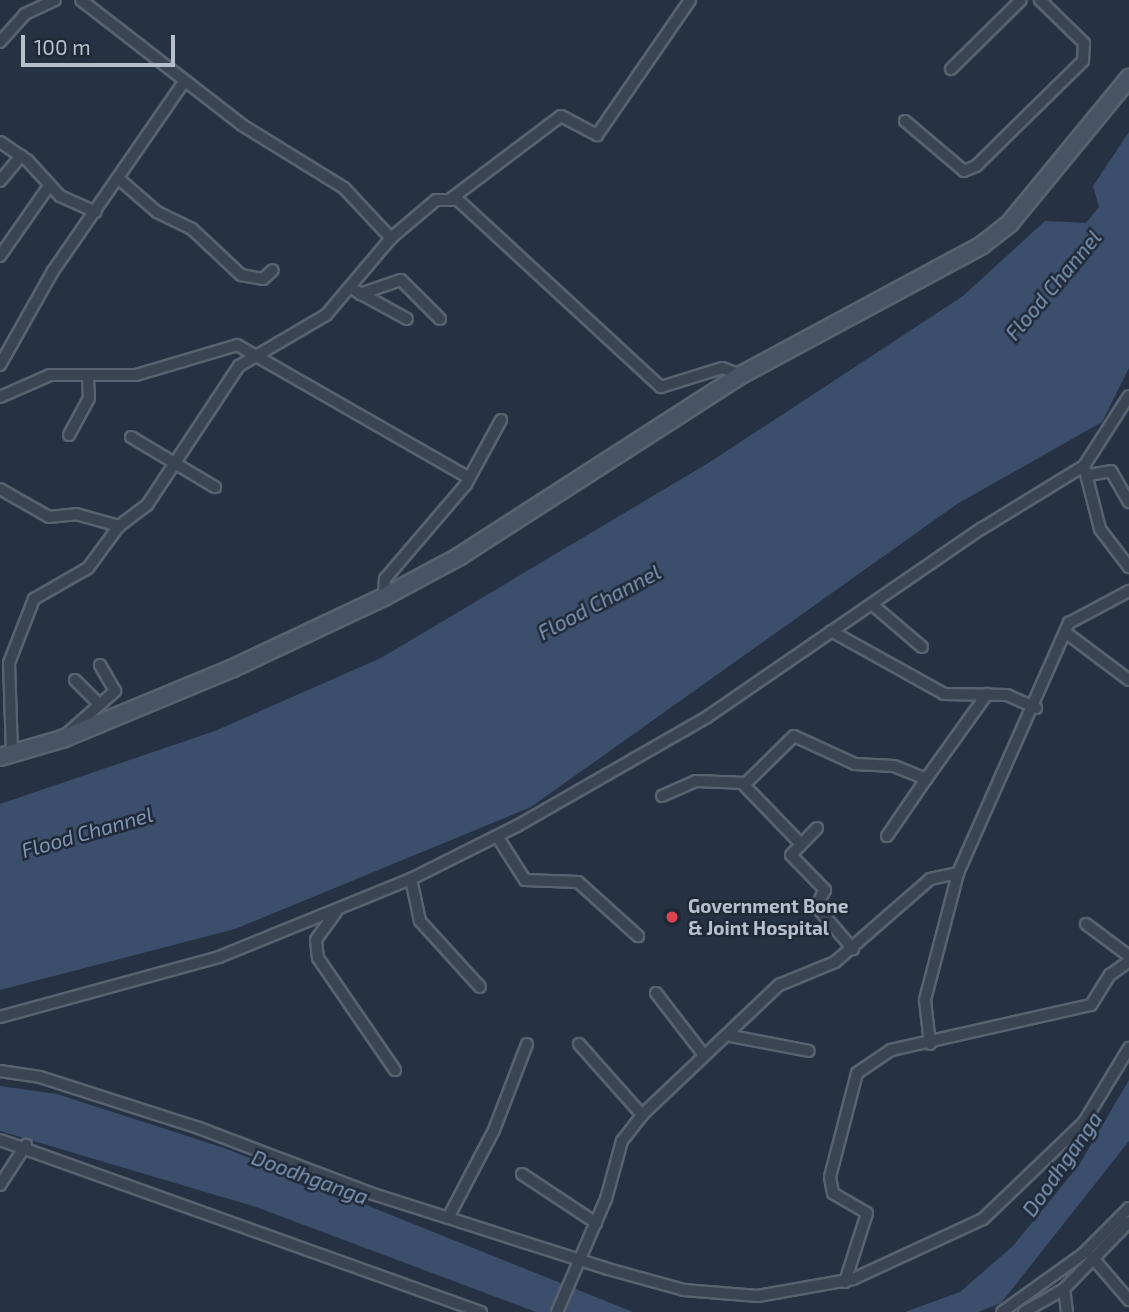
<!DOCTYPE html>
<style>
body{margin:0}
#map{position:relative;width:1129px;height:1312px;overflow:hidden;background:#263243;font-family:"Exo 2",sans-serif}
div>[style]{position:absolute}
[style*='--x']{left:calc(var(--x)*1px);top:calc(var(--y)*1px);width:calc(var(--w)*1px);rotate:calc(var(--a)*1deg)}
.water>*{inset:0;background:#3b4f6c}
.roads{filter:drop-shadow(2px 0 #586270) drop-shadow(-2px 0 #586270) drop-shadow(0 2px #586270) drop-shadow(0 -2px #586270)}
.minor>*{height:10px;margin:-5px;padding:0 5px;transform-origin:5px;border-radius:5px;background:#3a4453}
.secondary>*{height:16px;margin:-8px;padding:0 8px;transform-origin:8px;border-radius:8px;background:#485366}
.dots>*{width:19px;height:19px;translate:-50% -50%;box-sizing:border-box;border:4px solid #1f2938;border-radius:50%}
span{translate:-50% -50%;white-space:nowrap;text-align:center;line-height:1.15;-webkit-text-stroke:5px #1f2938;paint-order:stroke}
.poi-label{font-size:19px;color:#b7bfcc;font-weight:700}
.left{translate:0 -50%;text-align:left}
.water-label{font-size:21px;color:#7e95b4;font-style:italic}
.scale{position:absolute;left:21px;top:35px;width:154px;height:32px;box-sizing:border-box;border:4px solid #b7bfcc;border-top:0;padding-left:9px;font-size:21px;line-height:24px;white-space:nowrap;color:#b7bfcc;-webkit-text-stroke:5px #1f2938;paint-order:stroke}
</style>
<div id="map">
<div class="water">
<div style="clip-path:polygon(1129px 132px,1129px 368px,1102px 422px,957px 504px,531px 807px,235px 929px,0 990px,0 804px,215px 731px,381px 658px,710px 462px,963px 296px,1045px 221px,1086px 223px,1099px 207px,1093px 186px)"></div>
<div style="clip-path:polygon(1129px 1080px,1129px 1141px,1001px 1303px,978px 1312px,905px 1312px,960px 1292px,1013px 1246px,1079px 1165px)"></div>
<div style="clip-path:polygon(0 1086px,57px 1094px,224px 1148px,633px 1312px,536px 1312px,256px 1207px,0 1131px)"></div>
</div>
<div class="roads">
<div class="minor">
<div style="--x:81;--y:0;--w:204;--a:37.8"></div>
<div style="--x:242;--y:125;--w:120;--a:31.7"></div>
<div style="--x:344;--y:188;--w:69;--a:46.8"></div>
<div style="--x:0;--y:42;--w:38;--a:-48"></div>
<div style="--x:25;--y:14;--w:33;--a:-25"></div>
<div style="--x:951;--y:69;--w:98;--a:-44.6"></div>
<div style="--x:905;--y:121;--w:77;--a:40.3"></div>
<div style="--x:964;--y:171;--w:13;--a:-23"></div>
<div style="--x:976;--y:166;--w:150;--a:-44.5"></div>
<div style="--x:1083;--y:61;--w:18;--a:-87"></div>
<div style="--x:1084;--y:43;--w:62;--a:-135.7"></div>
<div style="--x:0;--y:142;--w:32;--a:34"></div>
<div style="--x:27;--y:160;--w:49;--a:47.5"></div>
<div style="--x:60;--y:196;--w:39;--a:24"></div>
<div style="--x:119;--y:179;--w:50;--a:41"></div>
<div style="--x:157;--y:212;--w:39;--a:26"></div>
<div style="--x:192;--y:229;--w:67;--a:43.2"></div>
<div style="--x:241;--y:275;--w:22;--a:10"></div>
<div style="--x:263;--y:279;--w:13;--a:-42"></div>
<div style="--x:0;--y:181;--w:33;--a:-50"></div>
<div style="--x:452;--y:198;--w:136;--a:-37"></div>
<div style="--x:561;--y:116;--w:41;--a:27.8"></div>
<div style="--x:597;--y:135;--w:164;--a:-55.4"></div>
<div style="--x:0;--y:256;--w:85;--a:-55"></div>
<div style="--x:356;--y:291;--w:58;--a:28.8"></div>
<div style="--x:360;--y:294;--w:43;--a:-18.9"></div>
<div style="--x:401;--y:280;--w:55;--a:45"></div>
<div style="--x:0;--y:365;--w:108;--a:-60.6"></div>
<div style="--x:53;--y:271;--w:230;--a:-55.3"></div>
<div style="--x:0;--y:397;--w:55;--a:-23.7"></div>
<div style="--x:50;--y:375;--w:86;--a:0"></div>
<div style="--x:136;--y:375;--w:105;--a:-16.5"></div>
<div style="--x:237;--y:345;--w:267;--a:29.8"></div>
<div style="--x:69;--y:435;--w:42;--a:-61.6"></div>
<div style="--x:89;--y:398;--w:22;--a:-93"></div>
<div style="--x:131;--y:437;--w:98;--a:30.8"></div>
<div style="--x:1084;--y:466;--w:65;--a:75.7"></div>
<div style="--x:1100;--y:529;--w:48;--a:52.7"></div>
<div style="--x:1089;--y:475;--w:22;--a:-10"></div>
<div style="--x:1111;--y:471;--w:36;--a:60"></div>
<div style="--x:0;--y:489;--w:56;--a:29.7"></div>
<div style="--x:49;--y:517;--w:27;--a:-6"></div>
<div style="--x:76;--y:514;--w:45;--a:15.6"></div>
<div style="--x:384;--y:597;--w:18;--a:-87"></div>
<div style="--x:385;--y:579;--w:125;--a:-49.5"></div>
<div style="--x:466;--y:484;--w:73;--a:-61.3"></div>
<div style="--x:874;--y:606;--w:63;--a:40.5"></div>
<div style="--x:831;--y:631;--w:129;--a:29.1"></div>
<div style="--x:944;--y:694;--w:63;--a:0.9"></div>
<div style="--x:1007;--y:695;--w:32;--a:24"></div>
<div style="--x:1065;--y:632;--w:80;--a:36.9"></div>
<div style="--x:75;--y:680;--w:35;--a:45"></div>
<div style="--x:69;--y:732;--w:62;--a:-41.7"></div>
<div style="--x:115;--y:691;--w:30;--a:-120"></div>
<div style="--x:12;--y:753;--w:90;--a:-91.9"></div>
<div style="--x:9;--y:663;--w:69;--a:-68.7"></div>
<div style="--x:34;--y:599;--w:62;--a:-29.9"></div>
<div style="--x:88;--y:568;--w:52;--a:-53.6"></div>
<div style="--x:119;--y:526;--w:35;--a:-37"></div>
<div style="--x:147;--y:505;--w:167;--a:-56.5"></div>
<div style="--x:239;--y:366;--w:101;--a:-30.4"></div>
<div style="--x:326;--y:315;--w:101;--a:-49.8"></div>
<div style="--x:391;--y:238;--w:59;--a:-40.2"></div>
<div style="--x:436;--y:200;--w:22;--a:0"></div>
<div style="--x:458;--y:200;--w:276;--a:42.7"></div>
<div style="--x:661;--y:387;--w:64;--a:-17.3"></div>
<div style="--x:722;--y:368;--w:20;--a:20"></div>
<div style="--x:743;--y:784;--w:82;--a:46"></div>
<div style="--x:662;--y:796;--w:37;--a:-24"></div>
<div style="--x:696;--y:781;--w:50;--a:2.3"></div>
<div style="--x:746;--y:783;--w:67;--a:-44.4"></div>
<div style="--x:794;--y:736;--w:67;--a:24.7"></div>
<div style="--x:855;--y:764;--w:39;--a:3"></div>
<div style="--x:894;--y:766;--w:35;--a:22"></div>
<div style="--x:926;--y:779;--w:105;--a:-54.3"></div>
<div style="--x:817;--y:828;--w:37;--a:134"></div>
<div style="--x:791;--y:855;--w:49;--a:45.8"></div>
<div style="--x:825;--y:890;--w:18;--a:119"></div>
<div style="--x:816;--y:906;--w:57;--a:49.3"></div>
<div style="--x:497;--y:836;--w:52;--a:57.5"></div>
<div style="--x:525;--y:880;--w:53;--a:2.2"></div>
<div style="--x:578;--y:882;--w:81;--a:42"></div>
<div style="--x:887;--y:836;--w:69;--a:-55.6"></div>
<div style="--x:411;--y:879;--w:43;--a:77.9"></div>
<div style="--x:420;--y:921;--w:89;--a:47.7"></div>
<div style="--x:336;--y:912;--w:34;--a:126"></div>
<div style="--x:316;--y:940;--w:18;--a:84"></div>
<div style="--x:318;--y:958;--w:136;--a:55.5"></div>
<div style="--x:1086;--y:924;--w:54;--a:36.7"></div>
<div style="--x:656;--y:993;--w:78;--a:52.3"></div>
<div style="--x:0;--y:1017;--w:227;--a:-15.3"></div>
<div style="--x:219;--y:957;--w:207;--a:-22.1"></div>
<div style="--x:411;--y:879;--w:119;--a:-26.6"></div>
<div style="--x:517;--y:826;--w:219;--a:-29.8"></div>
<div style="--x:707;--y:717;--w:332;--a:-34.5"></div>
<div style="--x:981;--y:529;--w:121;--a:-31.5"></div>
<div style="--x:1084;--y:466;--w:83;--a:-57.3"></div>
<div style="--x:731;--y:1036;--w:79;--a:10.9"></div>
<div style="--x:579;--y:1044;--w:95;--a:48.4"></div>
<div style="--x:930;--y:1044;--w:44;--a:-96.5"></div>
<div style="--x:925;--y:1000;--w:131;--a:-75.4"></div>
<div style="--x:0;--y:1071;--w:40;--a:8.5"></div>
<div style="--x:40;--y:1077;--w:167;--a:17.8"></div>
<div style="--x:199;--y:1128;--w:183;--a:20.8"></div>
<div style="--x:370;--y:1193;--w:250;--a:17.7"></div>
<div style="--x:608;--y:1269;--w:79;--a:15.4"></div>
<div style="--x:684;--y:1290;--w:74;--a:4.6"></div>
<div style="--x:758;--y:1296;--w:97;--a:-10.1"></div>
<div style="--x:853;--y:1279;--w:143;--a:-24.8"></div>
<div style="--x:983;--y:1219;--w:140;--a:-43.8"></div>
<div style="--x:1084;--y:1122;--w:87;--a:-58.7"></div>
<div style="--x:0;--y:1140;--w:511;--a:19.68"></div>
<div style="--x:522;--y:1174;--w:89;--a:33.5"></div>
<div style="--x:0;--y:1185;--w:48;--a:-57"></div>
<div style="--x:448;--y:1218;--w:99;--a:-62.4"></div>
<div style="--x:494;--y:1130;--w:92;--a:-69"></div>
<div style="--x:1092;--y:1257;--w:57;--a:49.3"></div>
<div style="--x:845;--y:1282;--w:72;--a:-72.3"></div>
<div style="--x:867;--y:1213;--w:39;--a:-150"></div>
<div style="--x:833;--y:1193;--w:16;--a:-101"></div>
<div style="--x:830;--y:1177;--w:107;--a:-75.4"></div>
<div style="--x:857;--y:1073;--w:41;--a:-34.1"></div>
<div style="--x:891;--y:1050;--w:205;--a:-12.7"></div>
<div style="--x:1091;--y:1005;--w:36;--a:-58"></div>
<div style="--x:1110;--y:975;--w:24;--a:-36"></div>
<div style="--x:557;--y:1312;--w:123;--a:-66.6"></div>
<div style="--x:606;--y:1199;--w:60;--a:-74.6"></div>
<div style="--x:622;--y:1141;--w:33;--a:-52"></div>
<div style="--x:642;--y:1115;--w:189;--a:-43.5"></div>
<div style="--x:779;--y:985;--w:61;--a:-22.3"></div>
<div style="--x:835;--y:962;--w:126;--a:-41.1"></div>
<div style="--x:930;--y:879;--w:29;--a:-12"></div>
<div style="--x:958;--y:873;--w:274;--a:-66.1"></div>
<div style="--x:1069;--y:623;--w:68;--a:-28.1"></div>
<div style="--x:1002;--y:1312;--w:100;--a:-35.6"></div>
<div style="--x:1083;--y:1254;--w:65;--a:-45"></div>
<div style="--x:1024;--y:1312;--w:46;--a:-29.9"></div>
<div style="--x:1067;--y:1312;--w:23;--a:-97"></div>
<div style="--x:1064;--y:1289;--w:93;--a:-45.9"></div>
</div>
<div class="secondary">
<div style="--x:0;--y:757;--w:65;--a:-16.2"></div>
<div style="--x:62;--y:739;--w:185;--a:-22.5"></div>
<div style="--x:233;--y:668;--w:167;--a:-25.2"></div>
<div style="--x:384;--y:597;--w:86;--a:-28.3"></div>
<div style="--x:460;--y:556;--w:334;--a:-32.8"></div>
<div style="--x:741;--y:375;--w:274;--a:-28.3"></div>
<div style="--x:982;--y:245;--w:36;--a:-38"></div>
<div style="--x:1010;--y:223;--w:188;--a:-50.6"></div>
</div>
</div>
<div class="dots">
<div style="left:672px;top:917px;background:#e0444e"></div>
</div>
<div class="poi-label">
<span class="left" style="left:688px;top:917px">Government Bone<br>&amp; Joint Hospital</span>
</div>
<div class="water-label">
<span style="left:1053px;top:285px;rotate:-50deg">Flood Channel</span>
<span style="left:599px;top:602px;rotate:-28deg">Flood Channel</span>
<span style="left:87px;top:832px;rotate:-16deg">Flood Channel</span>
<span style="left:1062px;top:1164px;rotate:-55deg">Doodhganga</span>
<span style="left:310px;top:1177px;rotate:20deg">Doodhganga</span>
</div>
<div class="scale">100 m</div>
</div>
